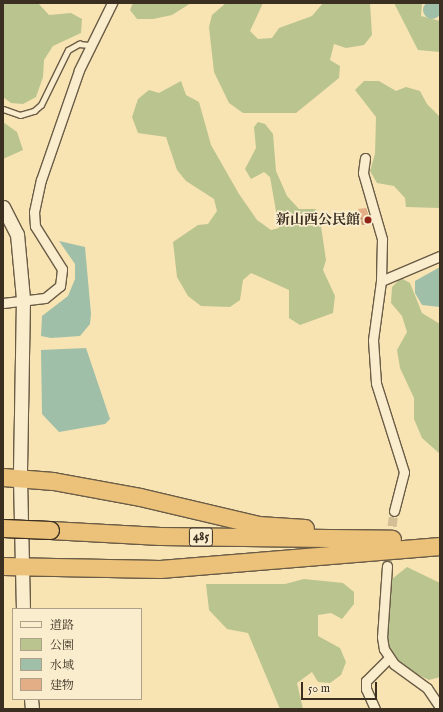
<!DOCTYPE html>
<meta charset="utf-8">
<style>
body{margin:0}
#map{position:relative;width:443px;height:712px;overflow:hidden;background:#f8e3b3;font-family:"IM FELL English","Noto Serif JP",serif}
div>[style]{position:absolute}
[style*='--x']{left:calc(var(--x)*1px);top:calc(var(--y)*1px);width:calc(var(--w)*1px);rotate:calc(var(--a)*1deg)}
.green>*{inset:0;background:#bac48f}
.water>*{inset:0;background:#9fbfa8}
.round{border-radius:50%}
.minor-tunnel>*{height:9px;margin-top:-4.5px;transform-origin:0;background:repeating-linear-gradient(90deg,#d2bf96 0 9px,transparent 0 13.5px)}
.roads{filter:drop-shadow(1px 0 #6a5c46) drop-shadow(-1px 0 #6a5c46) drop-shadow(0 1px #6a5c46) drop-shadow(0 -1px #6a5c46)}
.service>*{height:4.5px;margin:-2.25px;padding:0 2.25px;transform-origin:2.25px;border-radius:2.25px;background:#faedce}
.minor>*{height:9px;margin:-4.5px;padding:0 4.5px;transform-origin:4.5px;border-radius:4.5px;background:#faedce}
.secondary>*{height:13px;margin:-6.5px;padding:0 6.5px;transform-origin:6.5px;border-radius:6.5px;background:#faedce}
.motorway>*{height:17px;margin:-8.5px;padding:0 8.5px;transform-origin:8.5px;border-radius:8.5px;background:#ecc27a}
.bridges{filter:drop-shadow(1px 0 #3b2f22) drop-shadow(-1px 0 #3b2f22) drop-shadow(0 1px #3b2f22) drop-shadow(0 -1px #3b2f22)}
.motorway-bridge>*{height:17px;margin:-8.5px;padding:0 8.5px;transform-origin:8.5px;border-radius:8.5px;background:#ecc27a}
.wall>*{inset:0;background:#c39673}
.building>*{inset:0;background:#e3ae86}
.dots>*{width:11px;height:11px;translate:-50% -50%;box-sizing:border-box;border:2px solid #faedce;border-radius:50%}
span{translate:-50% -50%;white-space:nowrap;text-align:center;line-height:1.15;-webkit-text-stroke:3.5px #faedce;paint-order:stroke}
.shield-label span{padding:1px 3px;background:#faedce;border:1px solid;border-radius:3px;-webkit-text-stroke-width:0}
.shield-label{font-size:13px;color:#3b2f22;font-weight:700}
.poi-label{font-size:14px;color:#3b2f22;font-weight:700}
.right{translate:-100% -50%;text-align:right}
.frame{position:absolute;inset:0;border:4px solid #3b2f22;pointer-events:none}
.legend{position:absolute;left:12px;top:608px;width:130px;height:92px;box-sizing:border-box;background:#faedce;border:1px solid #aea189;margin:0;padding:5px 7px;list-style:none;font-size:12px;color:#3b2f22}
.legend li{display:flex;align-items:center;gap:8px;height:20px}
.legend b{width:20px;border:1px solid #aea189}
.scale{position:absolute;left:301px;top:682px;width:76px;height:18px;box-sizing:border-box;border:2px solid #3b2f22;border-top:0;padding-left:5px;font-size:12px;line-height:14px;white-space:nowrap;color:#3b2f22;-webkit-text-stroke:3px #faedce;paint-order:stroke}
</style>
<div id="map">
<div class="green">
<div style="clip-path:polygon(3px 3px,38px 3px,49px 15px,71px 13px,82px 19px,81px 33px,53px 46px,44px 60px,43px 77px,36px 97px,23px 104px,11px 103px,3px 97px)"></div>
<div style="clip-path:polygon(133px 3px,191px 3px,172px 15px,153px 19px,137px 19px,130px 10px)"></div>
<div style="clip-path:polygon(226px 3px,263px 3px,250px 31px,258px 39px,272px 38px,279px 28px,312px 16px,323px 3px,370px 3px,372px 35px,364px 45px,346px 48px,334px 44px,330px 60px,340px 66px,339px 78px,296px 113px,243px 113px,229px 103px,214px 72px,209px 27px,212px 15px)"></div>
<div style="clip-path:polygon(394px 3px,422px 3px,421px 16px,440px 21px,440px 52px,418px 50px)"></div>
<div style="clip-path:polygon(181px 81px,186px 95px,199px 102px,211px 145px,239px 194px,257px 220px,271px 230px,279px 228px,270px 177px,264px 172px,251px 179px,245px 169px,256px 148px,254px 127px,258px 122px,265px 124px,273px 134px,276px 171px,287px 196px,299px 209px,316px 209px,320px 219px,326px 260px,323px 270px,335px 296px,333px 313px,300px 325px,289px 318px,289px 290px,251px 273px,243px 280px,240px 300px,230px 307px,201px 306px,188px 296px,177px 277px,173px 242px,198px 225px,208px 224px,217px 211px,214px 199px,186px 181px,177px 170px,166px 137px,138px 133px,132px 117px,138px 99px,149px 90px,159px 93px)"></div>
<div style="clip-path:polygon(364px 81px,379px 81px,396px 91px,406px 87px,420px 91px,427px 104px,440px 117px,440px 208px,406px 207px,405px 198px,394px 186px,377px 183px,370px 171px,375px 154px,376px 117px,355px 90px)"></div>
<div style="clip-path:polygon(3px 122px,17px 132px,23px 150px,3px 159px)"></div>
<div style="clip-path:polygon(401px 278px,410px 283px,422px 313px,440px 324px,440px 454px,422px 438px,414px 419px,414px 398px,400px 368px,397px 350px,407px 332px,402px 316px,391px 303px,392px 287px)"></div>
<div style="clip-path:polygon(407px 567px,440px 583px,440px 677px,429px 680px,400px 666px,385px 640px,392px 579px)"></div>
<div style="clip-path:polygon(304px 579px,343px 583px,354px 592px,354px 604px,342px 619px,331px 613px,318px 615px,318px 636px,340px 648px,346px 662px,341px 675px,330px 683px,318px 682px,312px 672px,297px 683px,303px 709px,280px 709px,248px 633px,227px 629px,209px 610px,206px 584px,285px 584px)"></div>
</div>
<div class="water">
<div class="round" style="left:423px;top:1px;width:18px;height:18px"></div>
<div style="clip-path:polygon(59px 241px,85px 247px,91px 314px,90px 324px,80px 336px,51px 338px,41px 336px,42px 316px,68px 296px,75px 279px,75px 264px)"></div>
<div style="clip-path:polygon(440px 267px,440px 307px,422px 305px,415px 293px,415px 281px)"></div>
<div style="clip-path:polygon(86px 348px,110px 419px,105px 424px,59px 432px,42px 414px,41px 350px)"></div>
</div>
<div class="minor-tunnel">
<div style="--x:387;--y:566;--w:55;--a:-82.7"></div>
</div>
<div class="roads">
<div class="service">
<div style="--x:3;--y:109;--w:18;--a:19"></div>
<div style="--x:20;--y:115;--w:15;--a:-16"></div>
<div style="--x:34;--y:111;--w:9;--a:-41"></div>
<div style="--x:41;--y:105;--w:61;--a:-63.9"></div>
<div style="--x:68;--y:50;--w:13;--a:-29"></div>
<div style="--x:79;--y:44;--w:10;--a:6"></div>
</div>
<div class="minor">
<div style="--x:365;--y:158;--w:15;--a:98"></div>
<div style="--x:363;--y:173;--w:69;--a:73.9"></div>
<div style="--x:382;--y:239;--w:42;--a:91.4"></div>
<div style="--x:3;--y:303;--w:42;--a:-6.8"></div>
<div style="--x:45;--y:298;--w:19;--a:-39"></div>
<div style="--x:60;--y:286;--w:17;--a:-83"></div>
<div style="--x:62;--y:269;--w:51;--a:-122.1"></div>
<div style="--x:35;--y:226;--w:14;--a:-94"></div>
<div style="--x:34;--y:212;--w:33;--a:-78"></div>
<div style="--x:41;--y:180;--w:116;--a:-70.9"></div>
<div style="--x:79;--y:70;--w:75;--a:-63.8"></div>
<div style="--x:394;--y:511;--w:40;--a:-75.6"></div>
<div style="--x:404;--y:472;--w:93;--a:-107.5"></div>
<div style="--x:376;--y:383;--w:43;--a:-94"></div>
<div style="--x:373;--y:340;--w:60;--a:-82.3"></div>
<div style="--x:381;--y:281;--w:64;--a:-23"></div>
<div style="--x:387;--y:566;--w:71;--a:94"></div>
<div style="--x:382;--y:637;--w:12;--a:81"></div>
<div style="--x:384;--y:649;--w:18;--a:56"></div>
<div style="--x:394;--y:664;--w:41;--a:36"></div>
<div style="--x:427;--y:688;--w:23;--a:56"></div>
<div style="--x:375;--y:709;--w:22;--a:-114"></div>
<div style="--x:366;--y:689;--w:8;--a:-90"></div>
<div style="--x:366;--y:681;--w:33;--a:-45"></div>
</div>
<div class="secondary">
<div style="--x:3;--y:207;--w:30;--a:63"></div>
<div style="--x:17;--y:234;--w:65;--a:84.7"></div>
<div style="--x:23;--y:299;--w:179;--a:91"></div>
<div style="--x:20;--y:478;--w:131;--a:88.7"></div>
<div style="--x:31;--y:699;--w:10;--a:84"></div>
</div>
<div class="motorway">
<div style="--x:3;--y:477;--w:50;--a:4.6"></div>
<div style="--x:53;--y:481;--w:88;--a:10.4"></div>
<div style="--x:140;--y:497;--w:121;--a:13.3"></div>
<div style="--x:258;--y:525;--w:47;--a:3.7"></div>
<div style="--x:50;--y:530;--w:110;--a:3.1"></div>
<div style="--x:160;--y:536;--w:232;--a:0.7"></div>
<div style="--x:3;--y:566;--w:157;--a:1.1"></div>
<div style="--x:160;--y:569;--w:281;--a:-4.7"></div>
</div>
</div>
<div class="bridges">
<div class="motorway-bridge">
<div style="--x:3;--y:528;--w:47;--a:2.4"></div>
</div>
</div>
<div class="wall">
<div style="clip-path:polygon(366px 208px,371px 224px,362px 225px,360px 218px)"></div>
</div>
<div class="building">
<div style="clip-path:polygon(366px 208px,369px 217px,360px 218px,358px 209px)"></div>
</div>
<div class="dots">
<div style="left:368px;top:220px;background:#8f2418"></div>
</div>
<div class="shield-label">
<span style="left:201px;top:537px">485</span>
</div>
<div class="poi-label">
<span class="right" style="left:360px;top:220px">新山西公民館</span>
</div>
<div class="frame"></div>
<ul class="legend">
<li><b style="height:5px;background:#faedce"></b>道路</li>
<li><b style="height:11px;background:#bac48f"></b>公園</li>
<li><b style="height:11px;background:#9fbfa8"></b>水域</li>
<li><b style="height:11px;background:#e3ae86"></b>建物</li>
</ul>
<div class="scale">50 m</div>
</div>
